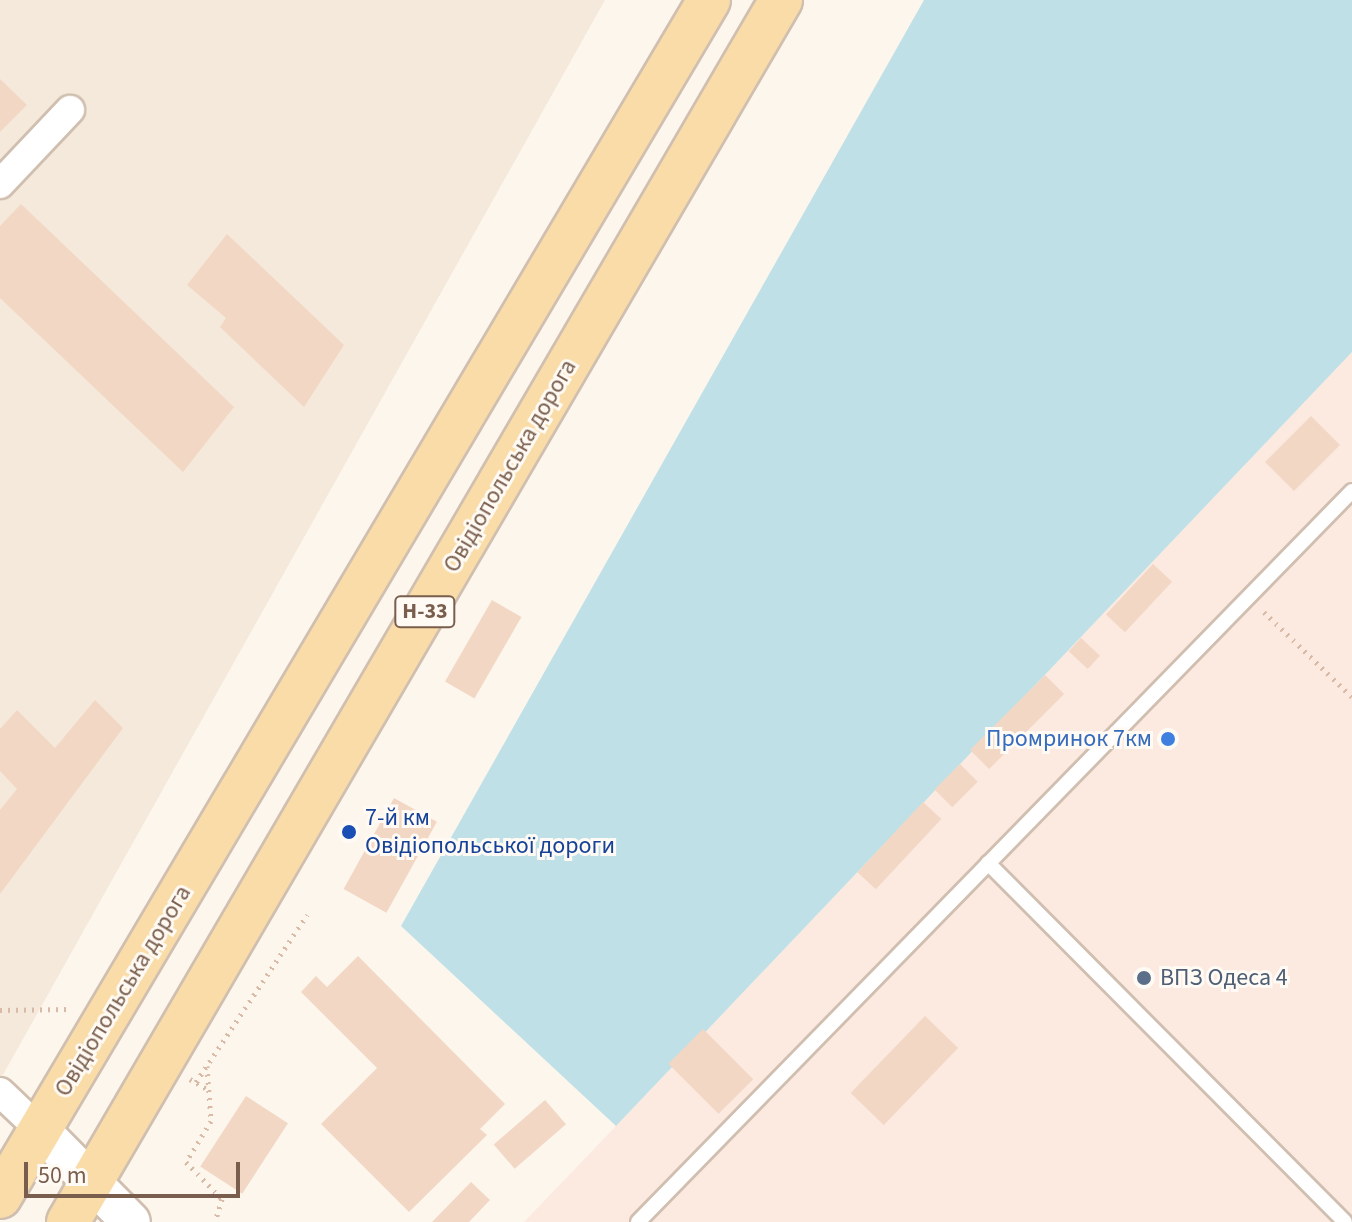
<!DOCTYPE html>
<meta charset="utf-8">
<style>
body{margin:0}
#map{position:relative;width:1352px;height:1222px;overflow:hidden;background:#fdf6ec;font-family:"Source Sans 3",sans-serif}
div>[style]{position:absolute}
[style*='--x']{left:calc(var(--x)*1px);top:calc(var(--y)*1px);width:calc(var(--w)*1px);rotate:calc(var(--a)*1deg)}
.residential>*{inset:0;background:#f4e9da}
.commercial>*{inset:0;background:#fce9e0}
.water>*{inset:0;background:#c0e0e7}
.building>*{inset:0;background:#f2d7c4;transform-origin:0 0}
.path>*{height:5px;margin-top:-2.5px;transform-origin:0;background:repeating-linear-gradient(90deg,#d8baa6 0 2px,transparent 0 8px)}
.roads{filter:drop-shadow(2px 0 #d0bfb0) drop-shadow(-2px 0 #d0bfb0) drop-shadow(0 2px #d0bfb0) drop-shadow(0 -2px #d0bfb0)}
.lane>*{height:14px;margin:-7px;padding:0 7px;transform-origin:7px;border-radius:7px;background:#fff}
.street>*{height:28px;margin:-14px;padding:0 14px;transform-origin:14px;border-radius:14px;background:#fff}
.secondary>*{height:38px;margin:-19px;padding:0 19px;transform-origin:19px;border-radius:19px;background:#fff}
.primary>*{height:42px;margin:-21px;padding:0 21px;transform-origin:21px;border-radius:21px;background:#f9dca7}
.dots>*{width:22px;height:22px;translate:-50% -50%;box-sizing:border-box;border:4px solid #fffaf3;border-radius:50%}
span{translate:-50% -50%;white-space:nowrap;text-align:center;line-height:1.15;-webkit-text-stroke:6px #fffaf3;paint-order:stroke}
.shield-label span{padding:2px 6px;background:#fffaf3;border:2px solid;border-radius:6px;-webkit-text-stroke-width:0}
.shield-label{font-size:22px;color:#795e4e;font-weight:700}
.street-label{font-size:24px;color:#795e4e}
.shop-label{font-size:24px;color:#366cbe}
.right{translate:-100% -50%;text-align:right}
.transit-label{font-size:24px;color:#164399}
.left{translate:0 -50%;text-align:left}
.service-label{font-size:24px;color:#4e5e75}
.scale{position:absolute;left:24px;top:1162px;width:216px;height:36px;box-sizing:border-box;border:4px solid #795e4e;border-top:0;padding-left:10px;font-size:24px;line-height:28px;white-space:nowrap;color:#795e4e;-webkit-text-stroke:6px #fffaf3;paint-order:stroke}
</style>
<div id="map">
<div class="residential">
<div style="clip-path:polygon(0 0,605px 0,0 1080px)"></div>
</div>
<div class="commercial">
<div style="clip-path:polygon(1352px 352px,1352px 1222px,524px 1222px,616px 1126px)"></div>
</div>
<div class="water">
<div style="clip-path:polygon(924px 0,1352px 0,1352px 352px,616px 1126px,401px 926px)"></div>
</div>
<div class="building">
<div style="clip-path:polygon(0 79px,27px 105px,0 132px)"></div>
<div style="clip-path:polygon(21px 204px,234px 407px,183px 472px,0 298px,0 226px)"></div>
<div style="clip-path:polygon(227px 234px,344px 345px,304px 407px,220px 327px,226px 318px,187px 285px)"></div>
<div style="left:1311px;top:416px;width:41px;height:65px;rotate:45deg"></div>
<div style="left:1153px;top:564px;width:26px;height:69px;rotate:43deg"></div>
<div style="left:492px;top:600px;width:34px;height:94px;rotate:30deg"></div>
<div style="left:1081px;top:638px;width:26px;height:18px;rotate:43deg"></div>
<div style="left:1045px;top:675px;width:27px;height:106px;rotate:45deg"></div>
<div style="clip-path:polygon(95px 700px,123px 728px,0 894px,0 810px,17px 789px,0 771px,0 729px,17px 710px,55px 748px)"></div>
<div style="left:960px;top:764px;width:25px;height:36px;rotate:45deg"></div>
<div style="left:394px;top:798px;width:49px;height:104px;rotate:29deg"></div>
<div style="left:923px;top:802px;width:25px;height:96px;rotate:43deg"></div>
<div style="clip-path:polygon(358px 956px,505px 1104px,480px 1129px,487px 1135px,409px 1212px,321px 1124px,377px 1068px,301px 992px,316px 976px,327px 987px)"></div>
<div style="left:925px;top:1016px;width:46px;height:107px;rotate:44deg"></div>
<div style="left:703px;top:1029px;width:71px;height:49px;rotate:45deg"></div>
<div style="left:246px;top:1096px;width:50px;height:84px;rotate:33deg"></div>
<div style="left:545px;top:1100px;width:32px;height:68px;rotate:49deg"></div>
<div style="clip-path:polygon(471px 1182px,490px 1200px,469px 1222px,432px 1222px)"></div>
</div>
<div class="path">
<div style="--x:1264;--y:612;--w:122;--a:44"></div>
<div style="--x:0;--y:1010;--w:71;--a:-0.8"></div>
<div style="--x:207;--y:1066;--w:55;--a:85.8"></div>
<div style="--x:211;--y:1121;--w:48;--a:121.4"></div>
<div style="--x:186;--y:1162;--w:52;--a:45.8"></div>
<div style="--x:222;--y:1199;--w:24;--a:107"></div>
<div style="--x:190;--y:1079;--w:21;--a:31"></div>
<div style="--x:196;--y:1082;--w:201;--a:-56.4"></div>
</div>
<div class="roads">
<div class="lane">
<div style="--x:988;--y:863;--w:506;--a:45.16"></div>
<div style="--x:638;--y:1222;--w:1022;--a:-45.67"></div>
</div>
<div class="street">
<div style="--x:0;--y:184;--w:102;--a:-46.6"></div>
<div style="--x:0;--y:1092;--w:55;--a:43.5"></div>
</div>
<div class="secondary">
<div style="--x:40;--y:1130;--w:129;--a:45.3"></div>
</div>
<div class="primary">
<div style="--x:0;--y:1197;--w:1391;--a:-59.36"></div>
<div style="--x:68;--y:1222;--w:1415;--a:-59.74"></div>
</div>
</div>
<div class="dots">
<div style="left:1168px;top:739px;background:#3f7fe0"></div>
<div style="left:349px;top:832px;background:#1a4fb4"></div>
<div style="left:1144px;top:978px;background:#5c6f8a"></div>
</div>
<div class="shield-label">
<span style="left:425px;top:612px">Н-33</span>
</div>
<div class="street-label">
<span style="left:510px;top:466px;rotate:-60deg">Овідіопольська дорога</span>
<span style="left:123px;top:991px;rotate:-59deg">Овідіопольська дорога</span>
</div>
<div class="shop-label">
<span class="right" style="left:1152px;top:739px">Промринок 7км</span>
</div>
<div class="transit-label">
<span class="left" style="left:365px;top:832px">7-й км<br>Овідіопольської дороги</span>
</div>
<div class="service-label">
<span class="left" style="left:1160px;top:978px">ВПЗ Одеса 4</span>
</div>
<div class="scale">50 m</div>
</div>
